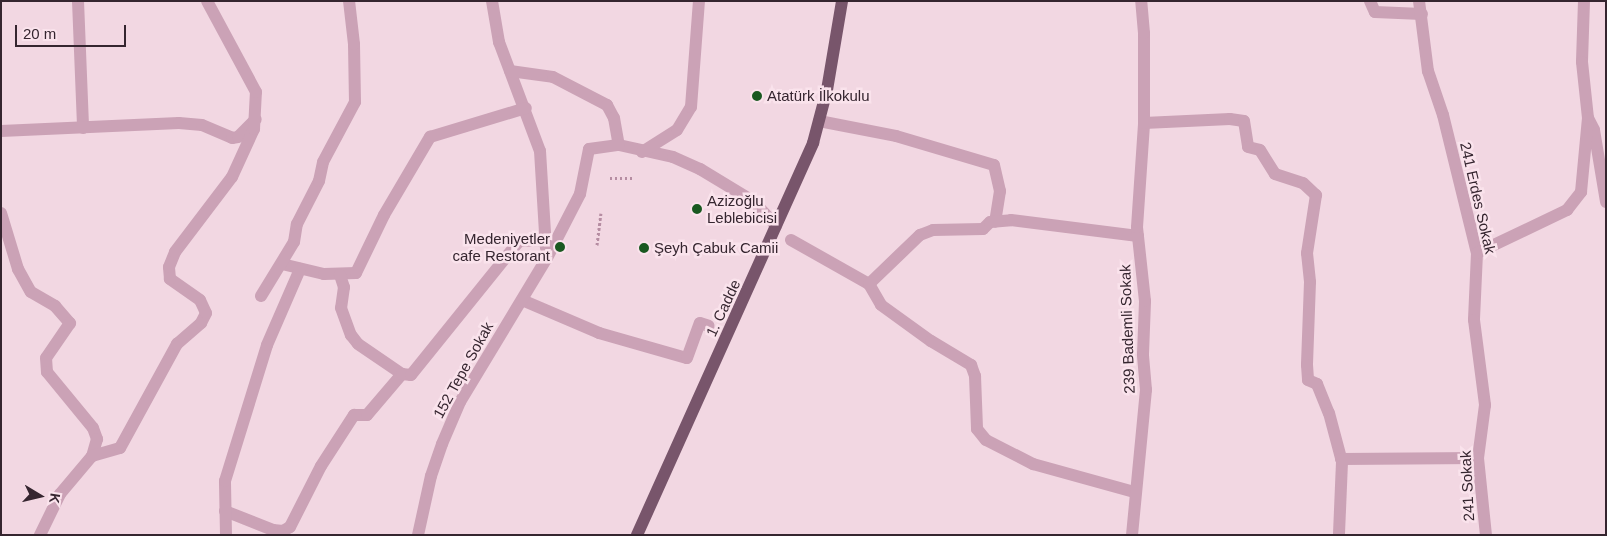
<!DOCTYPE html>
<meta charset="utf-8">
<style>
body{margin:0}
#map{position:relative;width:1607px;height:536px;overflow:hidden;background:#f2d7e2;font-family:Arial,sans-serif}
div>[style]{position:absolute}
[style*='--x']{left:calc(var(--x)*1px);top:calc(var(--y)*1px);width:calc(var(--w)*1px);rotate:calc(var(--a)*1deg)}
.path>*{height:3px;margin-top:-1.5px;transform-origin:0;background:repeating-linear-gradient(90deg,#b68da2 0 2.5px,transparent 0 5px)}
.minor>*{height:12px;margin:-6px;padding:0 6px;transform-origin:6px;border-radius:6px;background:#cba2b6}
.major>*{height:12px;margin:-6px;padding:0 6px;transform-origin:6px;border-radius:6px;background:#78556b}
.dots>*{width:14px;height:14px;translate:-50% -50%;box-sizing:border-box;border:2px solid #fae3ec;border-radius:50%}
span{translate:-50% -50%;white-space:nowrap;text-align:center;line-height:1.15;-webkit-text-stroke:5px #fae3ec;paint-order:stroke}
.poi-label{font-size:15px;color:#35252f}
.left{translate:0 -50%;text-align:left}
.right{translate:-100% -50%;text-align:right}
.street-label{font-size:15px;color:#35252f}
.frame{position:absolute;inset:0;border:2px solid #35252f;pointer-events:none}
.north{position:absolute;left:15px;top:471px;width:50px;height:50px;-webkit-text-stroke:4px #fae3ec;paint-order:stroke;rotate:99deg;font-size:14px;font-weight:700;line-height:20px;text-align:center;color:#35252f}
.north::after{content:'';display:block;margin:auto;width:18px;height:22px;background:#35252f;clip-path:polygon(50% 0,100% 100%,50% 72%,0 100%)}
.scale{position:absolute;left:15px;top:25px;width:111px;height:22px;box-sizing:border-box;border:2px solid #35252f;border-top:0;padding-left:6px;font-size:15px;line-height:18px;white-space:nowrap;color:#35252f;-webkit-text-stroke:4px #fae3ec;paint-order:stroke}
</style>
<div id="map">
<div class="path">
<div style="--x:610;--y:178;--w:24;--a:0"></div>
<div style="--x:597;--y:245;--w:32;--a:-83"></div>
</div>
<div class="minor">
<div style="--x:78;--y:1;--w:127;--a:87.7"></div>
<div style="--x:492;--y:1;--w:42;--a:80.3"></div>
<div style="--x:499;--y:42;--w:116;--a:69.4"></div>
<div style="--x:540;--y:151;--w:97;--a:86.5"></div>
<div style="--x:1370;--y:1;--w:12;--a:66"></div>
<div style="--x:1375;--y:12;--w:47;--a:2.4"></div>
<div style="--x:1419;--y:1;--w:71;--a:82.7"></div>
<div style="--x:1428;--y:71;--w:46;--a:71.2"></div>
<div style="--x:1443;--y:115;--w:142;--a:76.2"></div>
<div style="--x:1477;--y:253;--w:67;--a:92.6"></div>
<div style="--x:1474;--y:320;--w:86;--a:82.6"></div>
<div style="--x:1485;--y:405;--w:53;--a:97.5"></div>
<div style="--x:1478;--y:458;--w:77;--a:84.1"></div>
<div style="--x:1584;--y:1;--w:61;--a:91.9"></div>
<div style="--x:1582;--y:62;--w:56;--a:83.9"></div>
<div style="--x:1588;--y:118;--w:13;--a:63"></div>
<div style="--x:1594;--y:130;--w:73;--a:80.5"></div>
<div style="--x:510;--y:71;--w:43;--a:7.9"></div>
<div style="--x:553;--y:77;--w:61;--a:27.4"></div>
<div style="--x:607;--y:105;--w:15;--a:62"></div>
<div style="--x:614;--y:118;--w:27;--a:80"></div>
<div style="--x:619;--y:145;--w:55;--a:12.5"></div>
<div style="--x:673;--y:157;--w:30;--a:24"></div>
<div style="--x:700;--y:169;--w:62;--a:31.1"></div>
<div style="--x:753;--y:201;--w:34;--a:47"></div>
<div style="--x:819;--y:121;--w:78;--a:11"></div>
<div style="--x:896;--y:136;--w:102;--a:16.5"></div>
<div style="--x:994;--y:165;--w:27;--a:77"></div>
<div style="--x:1000;--y:191;--w:31;--a:99"></div>
<div style="--x:1144;--y:123;--w:86;--a:-2.7"></div>
<div style="--x:1230;--y:119;--w:14;--a:8"></div>
<div style="--x:1244;--y:121;--w:26;--a:81"></div>
<div style="--x:1248;--y:147;--w:12;--a:14"></div>
<div style="--x:1260;--y:150;--w:28;--a:58"></div>
<div style="--x:1275;--y:174;--w:29;--a:18"></div>
<div style="--x:1303;--y:183;--w:18;--a:43"></div>
<div style="--x:1316;--y:195;--w:59;--a:98.8"></div>
<div style="--x:1307;--y:253;--w:29;--a:84"></div>
<div style="--x:1310;--y:282;--w:83;--a:92.1"></div>
<div style="--x:1307;--y:365;--w:15;--a:86"></div>
<div style="--x:1308;--y:380;--w:10;--a:24"></div>
<div style="--x:1317;--y:384;--w:31;--a:68"></div>
<div style="--x:1329;--y:413;--w:51;--a:75.1"></div>
<div style="--x:1342;--y:462;--w:73;--a:92.4"></div>
<div style="--x:1;--y:131;--w:178;--a:-2.6"></div>
<div style="--x:179;--y:123;--w:23;--a:5"></div>
<div style="--x:202;--y:125;--w:33;--a:23"></div>
<div style="--x:232;--y:138;--w:6;--a:-9"></div>
<div style="--x:238;--y:137;--w:25;--a:-45"></div>
<div style="--x:642;--y:152;--w:41;--a:-32.2"></div>
<div style="--x:677;--y:130;--w:27;--a:-59"></div>
<div style="--x:691;--y:107;--w:106;--a:-85.7"></div>
<div style="--x:1;--y:213;--w:59;--a:73.1"></div>
<div style="--x:18;--y:269;--w:26;--a:61"></div>
<div style="--x:31;--y:292;--w:28;--a:30"></div>
<div style="--x:55;--y:306;--w:23;--a:49"></div>
<div style="--x:70;--y:323;--w:42;--a:124.4"></div>
<div style="--x:46;--y:358;--w:14;--a:86"></div>
<div style="--x:47;--y:372;--w:72;--a:50.6"></div>
<div style="--x:93;--y:428;--w:12;--a:70"></div>
<div style="--x:97;--y:439;--w:18;--a:106"></div>
<div style="--x:92;--y:456;--w:50;--a:130.1"></div>
<div style="--x:60;--y:494;--w:46;--a:116"></div>
<div style="--x:791;--y:240;--w:90;--a:29.4"></div>
<div style="--x:869;--y:284;--w:24;--a:60"></div>
<div style="--x:881;--y:305;--w:62;--a:35.8"></div>
<div style="--x:931;--y:341;--w:47;--a:31"></div>
<div style="--x:971;--y:365;--w:12;--a:70"></div>
<div style="--x:975;--y:376;--w:53;--a:87.8"></div>
<div style="--x:977;--y:429;--w:14;--a:51"></div>
<div style="--x:986;--y:440;--w:53;--a:27.1"></div>
<div style="--x:1033;--y:464;--w:105;--a:15.5"></div>
<div style="--x:1477;--y:253;--w:100;--a:-25.5"></div>
<div style="--x:1567;--y:210;--w:23;--a:-52"></div>
<div style="--x:1581;--y:192;--w:74;--a:-84.6"></div>
<div style="--x:282;--y:264;--w:43;--a:13.4"></div>
<div style="--x:324;--y:274;--w:32;--a:-2"></div>
<div style="--x:356;--y:273;--w:64;--a:-64.2"></div>
<div style="--x:384;--y:215;--w:91;--a:-59.5"></div>
<div style="--x:430;--y:137;--w:100;--a:-16.8"></div>
<div style="--x:340;--y:275;--w:13;--a:72"></div>
<div style="--x:344;--y:287;--w:21;--a:98"></div>
<div style="--x:341;--y:308;--w:29;--a:70"></div>
<div style="--x:351;--y:335;--w:11;--a:52"></div>
<div style="--x:358;--y:344;--w:53;--a:34.3"></div>
<div style="--x:869;--y:284;--w:71;--a:-43.9"></div>
<div style="--x:920;--y:235;--w:14;--a:-21"></div>
<div style="--x:933;--y:230;--w:50;--a:-1.1"></div>
<div style="--x:983;--y:229;--w:10;--a:-45"></div>
<div style="--x:990;--y:222;--w:21;--a:-5"></div>
<div style="--x:1011;--y:220;--w:128;--a:7.2"></div>
<div style="--x:261;--y:296;--w:63;--a:-58.6"></div>
<div style="--x:294;--y:242;--w:18;--a:-81"></div>
<div style="--x:297;--y:224;--w:48;--a:-62.9"></div>
<div style="--x:319;--y:181;--w:19;--a:-78"></div>
<div style="--x:323;--y:162;--w:68;--a:-61.9"></div>
<div style="--x:355;--y:102;--w:58;--a:-91"></div>
<div style="--x:354;--y:44;--w:43;--a:-96.6"></div>
<div style="--x:522;--y:300;--w:84;--a:23.2"></div>
<div style="--x:599;--y:333;--w:91;--a:15.9"></div>
<div style="--x:687;--y:358;--w:37;--a:-70"></div>
<div style="--x:700;--y:323;--w:9;--a:18"></div>
<div style="--x:92;--y:456;--w:29;--a:-16"></div>
<div style="--x:120;--y:448;--w:119;--a:-61.3"></div>
<div style="--x:177;--y:344;--w:32;--a:-41"></div>
<div style="--x:201;--y:323;--w:11;--a:-63"></div>
<div style="--x:206;--y:313;--w:14;--a:-115"></div>
<div style="--x:200;--y:300;--w:37;--a:-145"></div>
<div style="--x:170;--y:279;--w:12;--a:-95"></div>
<div style="--x:169;--y:267;--w:16;--a:-68"></div>
<div style="--x:175;--y:252;--w:94;--a:-52.8"></div>
<div style="--x:232;--y:177;--w:53;--a:-65.4"></div>
<div style="--x:254;--y:129;--w:37;--a:-87"></div>
<div style="--x:256;--y:92;--w:103;--a:-118.3"></div>
<div style="--x:1341;--y:459;--w:137;--a:-0.4"></div>
<div style="--x:225;--y:511;--w:52;--a:21.6"></div>
<div style="--x:273;--y:530;--w:10;--a:6"></div>
<div style="--x:283;--y:531;--w:8;--a:-30"></div>
<div style="--x:290;--y:527;--w:68;--a:-63.1"></div>
<div style="--x:321;--y:466;--w:61;--a:-57.1"></div>
<div style="--x:354;--y:415;--w:13;--a:0"></div>
<div style="--x:367;--y:415;--w:54;--a:-49.5"></div>
<div style="--x:402;--y:374;--w:9;--a:6"></div>
<div style="--x:411;--y:375;--w:172;--a:-51.1"></div>
<div style="--x:519;--y:241;--w:27;--a:-2"></div>
<div style="--x:226;--y:535;--w:54;--a:-91.1"></div>
<div style="--x:225;--y:481;--w:142;--a:-72.8"></div>
<div style="--x:267;--y:345;--w:83;--a:-66.5"></div>
<div style="--x:418;--y:535;--w:60;--a:-77.6"></div>
<div style="--x:431;--y:476;--w:34;--a:-71"></div>
<div style="--x:442;--y:444;--w:46;--a:-66.8"></div>
<div style="--x:460;--y:402;--w:168;--a:-58.9"></div>
<div style="--x:547;--y:258;--w:72;--a:-62.7"></div>
<div style="--x:580;--y:194;--w:46;--a:-78.7"></div>
<div style="--x:589;--y:149;--w:30;--a:-8"></div>
<div style="--x:1132;--y:535;--w:146;--a:-84.5"></div>
<div style="--x:1146;--y:390;--w:36;--a:-95"></div>
<div style="--x:1143;--y:354;--w:53;--a:-87.8"></div>
<div style="--x:1145;--y:301;--w:74;--a:-96.2"></div>
<div style="--x:1137;--y:227;--w:104;--a:-86.1"></div>
<div style="--x:1144;--y:123;--w:90;--a:-90"></div>
<div style="--x:1144;--y:33;--w:32;--a:-95"></div>
</div>
<div class="major">
<div style="--x:637;--y:535;--w:430;--a:-65.8"></div>
<div style="--x:813;--y:143;--w:55;--a:-75.2"></div>
<div style="--x:827;--y:90;--w:90;--a:-80.4"></div>
</div>
<div class="dots">
<div style="left:757px;top:96px;background:#195820"></div>
<div style="left:697px;top:209px;background:#195820"></div>
<div style="left:560px;top:247px;background:#195820"></div>
<div style="left:644px;top:248px;background:#195820"></div>
</div>
<div class="poi-label">
<span class="left" style="left:767px;top:96px">Atatürk İlkokulu</span>
<span class="left" style="left:707px;top:209px">Azizoğlu<br>Leblebicisi</span>
<span class="right" style="left:550px;top:247px">Medeniyetler<br>cafe Restorant</span>
<span class="left" style="left:654px;top:248px">Şeyh Çabuk Camii</span>
</div>
<div class="street-label">
<span style="left:1478px;top:198px;rotate:77deg">241 Erdes Sokak</span>
<span style="left:723px;top:308px;rotate:-65deg">1. Cadde</span>
<span style="left:1127px;top:329px;rotate:-92deg">239 Bademli Sokak</span>
<span style="left:463px;top:370px;rotate:-61deg">152 Tepe Sokak</span>
<span style="left:1467px;top:486px;rotate:-93deg">241 Sokak</span>
</div>
<div class="frame"></div>
<div class="north">K</div>
<div class="scale">20 m</div>
</div>
